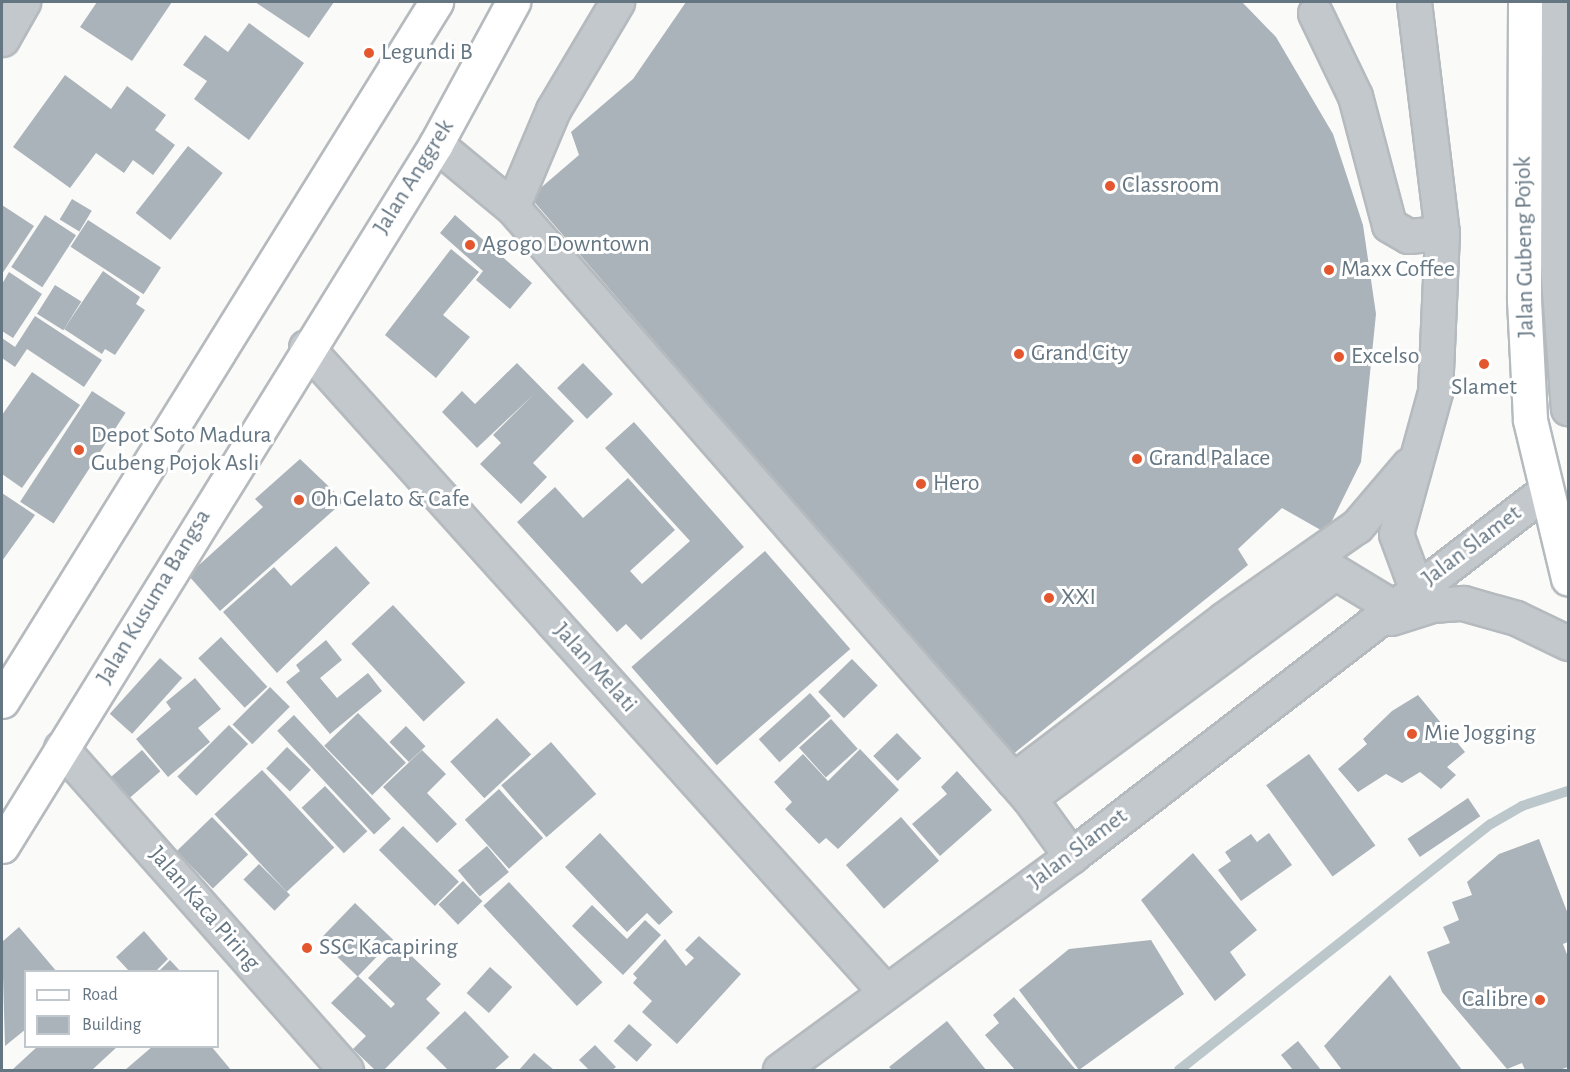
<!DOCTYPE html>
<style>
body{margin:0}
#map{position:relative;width:1570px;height:1072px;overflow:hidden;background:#fafaf8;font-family:"Alegreya Sans",sans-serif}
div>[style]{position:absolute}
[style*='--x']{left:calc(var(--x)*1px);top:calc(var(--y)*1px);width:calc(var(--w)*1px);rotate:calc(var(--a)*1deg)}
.stream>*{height:10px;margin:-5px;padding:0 5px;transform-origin:5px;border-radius:5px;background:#bbc7cb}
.building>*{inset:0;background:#aab3b9;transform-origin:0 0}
.roads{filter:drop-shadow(2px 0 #b5babe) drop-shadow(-2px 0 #b5babe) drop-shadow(0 2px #b5babe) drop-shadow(0 -2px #b5babe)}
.minor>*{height:33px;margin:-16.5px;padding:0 16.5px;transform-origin:16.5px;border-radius:16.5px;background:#c3c8cc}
.major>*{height:33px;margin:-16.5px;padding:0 16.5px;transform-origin:16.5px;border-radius:16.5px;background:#fff}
.highway>*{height:33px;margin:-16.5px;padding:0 16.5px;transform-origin:16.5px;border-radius:16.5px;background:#fff}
.dots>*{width:16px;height:16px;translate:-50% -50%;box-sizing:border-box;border:3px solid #fff;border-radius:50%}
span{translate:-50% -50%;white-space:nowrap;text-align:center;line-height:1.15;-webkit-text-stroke:6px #fff;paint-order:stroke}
.poi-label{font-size:24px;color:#657683}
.left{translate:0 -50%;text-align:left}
.right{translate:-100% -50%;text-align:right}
.street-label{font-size:24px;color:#657683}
.frame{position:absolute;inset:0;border:3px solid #657683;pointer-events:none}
.legend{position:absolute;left:24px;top:970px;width:195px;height:78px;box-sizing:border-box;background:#fff;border:2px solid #c1c8cd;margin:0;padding:8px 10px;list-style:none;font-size:18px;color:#657683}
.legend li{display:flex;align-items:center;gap:12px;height:30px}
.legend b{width:30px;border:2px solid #c1c8cd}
</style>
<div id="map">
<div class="stream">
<div style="--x:1179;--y:1070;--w:397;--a:-38.3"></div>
<div style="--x:1491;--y:824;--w:36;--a:-30"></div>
<div style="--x:1522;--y:806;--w:48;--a:-18.1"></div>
</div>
<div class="building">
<div style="clip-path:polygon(97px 2px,172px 2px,132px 61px,80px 27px)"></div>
<div style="clip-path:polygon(255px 2px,334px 2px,309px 38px)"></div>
<div style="clip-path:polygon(686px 2px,1242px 2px,1276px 37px,1333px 134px,1363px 225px,1376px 314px,1361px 462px,1326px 533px,1282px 508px,1238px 549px,1248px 565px,1012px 755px,530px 197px,579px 155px,571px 132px,633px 79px)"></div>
<div style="clip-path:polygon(249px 23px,304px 63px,249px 140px,194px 99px,207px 81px,183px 65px,205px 35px,228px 52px)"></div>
<div style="clip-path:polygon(65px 75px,111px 109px,127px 86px,166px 115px,155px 130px,175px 145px,153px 175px,133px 160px,124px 173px,96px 153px,70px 188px,13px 147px)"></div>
<div style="left:188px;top:146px;width:44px;height:85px;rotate:38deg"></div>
<div style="left:72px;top:199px;width:23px;height:24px;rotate:31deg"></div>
<div style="clip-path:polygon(2px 205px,34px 226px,2px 274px)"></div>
<div style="left:45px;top:215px;width:37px;height:62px;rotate:33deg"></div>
<div style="clip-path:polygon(455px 215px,532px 283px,510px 309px,476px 280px,483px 271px,440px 233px)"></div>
<div style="left:88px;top:220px;width:87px;height:32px;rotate:33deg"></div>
<div style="clip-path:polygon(451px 249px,479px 272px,443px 315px,470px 337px,436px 378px,385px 335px)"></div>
<div style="clip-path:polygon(103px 271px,140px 297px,136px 304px,145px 310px,115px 355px,105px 349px,102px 354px,64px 329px)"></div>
<div style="clip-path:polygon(9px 272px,42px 294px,13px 338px,2px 331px,2px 284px)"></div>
<div style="left:55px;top:285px;width:31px;height:34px;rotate:32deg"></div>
<div style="clip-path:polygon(35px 316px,102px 360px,84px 387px,27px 349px,15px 367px,2px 358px,2px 338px,15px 347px)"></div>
<div style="clip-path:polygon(517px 363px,574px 421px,533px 463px,547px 477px,521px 504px,480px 464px,501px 443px,493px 435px,533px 395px,477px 448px,442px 412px,462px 391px,475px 404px)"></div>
<div style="left:583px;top:363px;width:43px;height:36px;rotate:46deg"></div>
<div style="clip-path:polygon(32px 372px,80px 405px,22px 488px,2px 474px,2px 415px)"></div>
<div style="left:92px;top:391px;width:40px;height:132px;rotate:33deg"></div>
<div style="clip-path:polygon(634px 422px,744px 547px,641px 640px,626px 624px,617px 632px,517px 522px,555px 487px,583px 518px,628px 478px,675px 530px,630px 571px,642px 584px,690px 541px,605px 448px)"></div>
<div style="clip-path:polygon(300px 459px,344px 501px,220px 611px,188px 575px,263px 507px,255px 499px)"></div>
<div style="clip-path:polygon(2px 493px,35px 515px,2px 561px)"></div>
<div style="clip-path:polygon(336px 546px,370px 583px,277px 673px,223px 612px,274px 567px,291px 586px)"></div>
<div style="left:765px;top:551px;width:130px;height:177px;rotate:49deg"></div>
<div style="left:393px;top:605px;width:106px;height:57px;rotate:47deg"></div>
<div style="left:221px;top:637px;width:68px;height:31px;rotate:47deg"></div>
<div style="clip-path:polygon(326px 640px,342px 660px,320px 678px,337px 698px,368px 673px,382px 691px,330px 734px,286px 682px,300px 671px,296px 665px)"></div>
<div style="left:160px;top:658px;width:30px;height:75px;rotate:42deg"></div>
<div style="left:852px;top:659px;width:37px;height:47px;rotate:46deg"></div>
<div style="clip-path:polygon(195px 678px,221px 709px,198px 728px,210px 742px,168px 777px,136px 739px,171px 709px,166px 702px)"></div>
<div style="left:270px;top:687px;width:28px;height:53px;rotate:45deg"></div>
<div style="left:810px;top:693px;width:31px;height:69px;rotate:48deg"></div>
<div style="clip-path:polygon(1418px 695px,1465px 752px,1447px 767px,1456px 775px,1441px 789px,1420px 772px,1402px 783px,1386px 774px,1358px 792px,1338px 769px,1367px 744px,1363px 739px,1392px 711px)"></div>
<div style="left:358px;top:713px;width:69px;height:47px;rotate:46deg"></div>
<div style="left:294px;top:715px;width:142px;height:23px;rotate:47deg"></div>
<div style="left:497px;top:718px;width:50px;height:64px;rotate:47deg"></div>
<div style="left:831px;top:719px;width:40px;height:43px;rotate:48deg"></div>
<div style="left:229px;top:725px;width:27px;height:73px;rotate:45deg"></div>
<div style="left:406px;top:726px;width:28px;height:23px;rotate:46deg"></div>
<div style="left:897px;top:733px;width:35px;height:33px;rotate:46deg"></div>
<div style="left:551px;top:742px;width:69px;height:66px;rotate:49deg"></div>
<div style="left:287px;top:747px;width:33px;height:30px;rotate:44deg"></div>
<div style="clip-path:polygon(860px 749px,899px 790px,838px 849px,826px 838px,819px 844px,785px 809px,792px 802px,774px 782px,803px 754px,828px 781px)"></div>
<div style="left:142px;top:750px;width:28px;height:42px;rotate:49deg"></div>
<div style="clip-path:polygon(422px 750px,446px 774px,427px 793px,457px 824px,437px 843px,383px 787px)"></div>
<div style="left:1309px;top:754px;width:113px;height:53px;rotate:54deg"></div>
<div style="left:262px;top:770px;width:106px;height:65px;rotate:47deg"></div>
<div style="clip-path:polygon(957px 771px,992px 810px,940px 856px,912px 824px,947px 794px,941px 787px)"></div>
<div style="left:325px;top:786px;width:62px;height:32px;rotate:47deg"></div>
<div style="left:499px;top:789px;width:66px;height:46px;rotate:48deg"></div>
<div style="left:1468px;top:798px;width:22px;height:73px;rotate:56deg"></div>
<div style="left:212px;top:817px;width:52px;height:49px;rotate:46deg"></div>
<div style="left:901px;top:817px;width:58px;height:73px;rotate:49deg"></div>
<div style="left:403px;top:826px;width:79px;height:34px;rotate:45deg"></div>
<div style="clip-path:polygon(600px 833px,673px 912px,659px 925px,647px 913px,627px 932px,565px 867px)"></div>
<div style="clip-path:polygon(1269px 833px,1292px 865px,1241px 901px,1218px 870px,1231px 861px,1225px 852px,1251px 834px,1257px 842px)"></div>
<div style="clip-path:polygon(1539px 839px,1568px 914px,1568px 942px,1563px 944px,1568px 957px,1568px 1067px,1559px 1070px,1525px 1070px,1522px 1063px,1507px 1069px,1442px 992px,1427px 952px,1450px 943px,1443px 927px,1459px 920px,1452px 902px,1472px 895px,1467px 882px,1499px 854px)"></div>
<div style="left:487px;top:846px;width:34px;height:38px;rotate:50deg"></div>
<div style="clip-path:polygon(1193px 853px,1257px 930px,1230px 952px,1246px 975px,1215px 1001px,1141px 900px)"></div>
<div style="left:259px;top:864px;width:44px;height:22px;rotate:45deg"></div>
<div style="left:463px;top:881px;width:28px;height:34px;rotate:46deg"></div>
<div style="left:509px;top:882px;width:137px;height:35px;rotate:47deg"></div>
<div style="left:355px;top:903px;width:53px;height:51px;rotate:44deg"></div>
<div style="clip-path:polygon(592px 905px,627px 939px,645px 920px,661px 935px,623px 975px,572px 926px)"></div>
<div style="clip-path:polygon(19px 927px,57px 972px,26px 972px,26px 1029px,5px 1046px,2px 942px)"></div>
<div style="clip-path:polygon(144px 931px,168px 959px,155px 972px,130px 972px,116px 957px)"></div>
<div style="clip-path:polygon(699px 936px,741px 974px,677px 1044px,642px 1012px,652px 1001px,633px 983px,637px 978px,633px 974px,665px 939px,686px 966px,694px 958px,685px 950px)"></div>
<div style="clip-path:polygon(1151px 940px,1184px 994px,1079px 1070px,1019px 990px,1069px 949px)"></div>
<div style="clip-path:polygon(400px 945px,441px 984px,426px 999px,440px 1013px,384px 1070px,375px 1070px,353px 1049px,366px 1036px,331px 1003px,358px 976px,391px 1008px,395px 1004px,368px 978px)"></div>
<div style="clip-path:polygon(170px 960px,181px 972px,158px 972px)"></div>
<div style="left:490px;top:967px;width:30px;height:35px;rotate:42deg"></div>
<div style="clip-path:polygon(1390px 975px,1462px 1070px,1342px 1070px,1324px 1046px)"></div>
<div style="clip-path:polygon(1014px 997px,1076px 1070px,1015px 1070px,985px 1035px,999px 1023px,993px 1015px)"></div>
<div style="clip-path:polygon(465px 1011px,509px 1057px,494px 1070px,448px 1070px,426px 1048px)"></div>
<div style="clip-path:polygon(947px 1021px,986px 1070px,892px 1070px,889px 1067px)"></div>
<div style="left:629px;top:1024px;width:31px;height:23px;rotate:42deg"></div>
<div style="clip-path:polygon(1298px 1041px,1321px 1070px,1293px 1070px,1281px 1055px)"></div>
<div style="clip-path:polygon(595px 1045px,616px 1067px,612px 1070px,589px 1070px,579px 1060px)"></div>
<div style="clip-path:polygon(38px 1046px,118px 1046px,92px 1070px,12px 1070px)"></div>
<div style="clip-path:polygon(153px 1046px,211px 1046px,231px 1070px,125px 1070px)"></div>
<div style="clip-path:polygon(534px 1053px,554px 1070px,519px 1070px)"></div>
</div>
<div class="roads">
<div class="minor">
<div style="--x:1414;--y:2;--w:233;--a:83.1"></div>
<div style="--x:1442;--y:233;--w:159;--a:92.5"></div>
<div style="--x:1435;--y:392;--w:147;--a:105.4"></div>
<div style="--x:1396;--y:534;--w:58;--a:69.7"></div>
<div style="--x:1551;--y:2;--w:195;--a:89.7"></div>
<div style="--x:1552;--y:197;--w:212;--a:85.7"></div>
<div style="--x:1315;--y:13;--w:92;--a:64.3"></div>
<div style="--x:1355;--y:96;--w:133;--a:75.2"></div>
<div style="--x:1389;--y:225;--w:22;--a:30"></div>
<div style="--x:1408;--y:236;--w:34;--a:-5"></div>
<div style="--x:2;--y:39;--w:43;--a:-60.4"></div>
<div style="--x:436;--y:144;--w:99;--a:39.7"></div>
<div style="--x:512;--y:207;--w:785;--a:48.82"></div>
<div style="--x:1029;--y:798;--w:380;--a:-36.4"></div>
<div style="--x:1335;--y:572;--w:68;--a:31.1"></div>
<div style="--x:512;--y:207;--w:105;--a:-67.1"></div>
<div style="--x:553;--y:110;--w:126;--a:-59.3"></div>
<div style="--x:306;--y:347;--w:863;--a:48.05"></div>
<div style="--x:1391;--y:618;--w:43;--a:-17.6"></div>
<div style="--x:1432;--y:605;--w:31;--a:-4"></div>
<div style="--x:1463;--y:603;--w:55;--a:15.8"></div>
<div style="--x:1516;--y:618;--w:58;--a:25.7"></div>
<div style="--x:61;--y:748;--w:430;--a:48.5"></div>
<div style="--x:1013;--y:780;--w:265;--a:-37.3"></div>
<div style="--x:1224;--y:619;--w:162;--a:-35"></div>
<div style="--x:1357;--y:526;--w:80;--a:-49.6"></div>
<div style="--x:1029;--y:798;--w:72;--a:54.1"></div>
<div style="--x:780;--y:1070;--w:361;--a:-36.3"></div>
<div style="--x:1071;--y:856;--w:597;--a:-37.58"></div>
</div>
<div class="major">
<div style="--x:1525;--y:2;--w:298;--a:90.2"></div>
<div style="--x:1524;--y:300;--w:120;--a:87.1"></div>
<div style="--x:1530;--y:420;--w:163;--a:76.5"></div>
</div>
<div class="highway">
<div style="--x:2;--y:701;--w:823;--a:-58.16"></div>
<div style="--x:2;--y:846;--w:825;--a:-58.27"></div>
<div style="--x:436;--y:144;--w:162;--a:-61.5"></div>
</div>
</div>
<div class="dots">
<div style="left:369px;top:53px;background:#e4572e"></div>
<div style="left:1110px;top:186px;background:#e4572e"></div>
<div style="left:470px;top:245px;background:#e4572e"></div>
<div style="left:1329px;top:270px;background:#e4572e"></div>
<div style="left:1019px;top:354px;background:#e4572e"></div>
<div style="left:1339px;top:357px;background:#e4572e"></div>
<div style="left:1484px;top:364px;background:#e4572e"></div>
<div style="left:79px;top:450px;background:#e4572e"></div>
<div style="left:1137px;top:459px;background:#e4572e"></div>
<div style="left:921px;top:484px;background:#e4572e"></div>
<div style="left:299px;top:500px;background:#e4572e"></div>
<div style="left:1049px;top:598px;background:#e4572e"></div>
<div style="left:1412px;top:734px;background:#e4572e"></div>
<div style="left:307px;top:948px;background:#e4572e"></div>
<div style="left:1540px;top:1000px;background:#e4572e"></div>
</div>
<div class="poi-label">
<span class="left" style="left:381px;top:53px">Legundi B</span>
<span class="left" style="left:1122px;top:186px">Classroom</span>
<span class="left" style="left:482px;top:245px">Agogo Downtown</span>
<span class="left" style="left:1341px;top:270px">Maxx Coffee</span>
<span class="left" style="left:1031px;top:354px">Grand City</span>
<span class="left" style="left:1351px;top:357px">Excelso</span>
<span style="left:1484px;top:388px">Slamet</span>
<span class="left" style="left:91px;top:450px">Depot Soto Madura<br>Gubeng Pojok Asli</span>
<span class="left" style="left:1149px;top:459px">Grand Palace</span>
<span class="left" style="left:933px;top:484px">Hero</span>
<span class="left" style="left:311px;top:500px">Oh Gelato &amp; Cafe</span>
<span class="left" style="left:1061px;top:598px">XXI</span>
<span class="left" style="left:1424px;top:734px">Mie Jogging</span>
<span class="left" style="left:319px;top:948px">SSC Kacapiring</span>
<span class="right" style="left:1528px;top:1000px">Calibre</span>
</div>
<div class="street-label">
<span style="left:414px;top:177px;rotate:-58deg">Jalan Anggrek</span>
<span style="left:1525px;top:247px;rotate:-91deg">Jalan Gubeng Pojok</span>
<span style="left:1472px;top:546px;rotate:-37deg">Jalan Slamet</span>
<span style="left:154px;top:597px;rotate:-59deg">Jalan Kusuma Bangsa</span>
<span style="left:595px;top:668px;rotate:48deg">Jalan Melati</span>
<span style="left:1078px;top:849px;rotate:-37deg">Jalan Slamet</span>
<span style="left:204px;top:909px;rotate:49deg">Jalan Kaca Piring</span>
</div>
<div class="frame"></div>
<ul class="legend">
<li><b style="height:8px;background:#fff"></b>Road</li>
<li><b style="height:16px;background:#aab3b9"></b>Building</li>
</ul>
</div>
